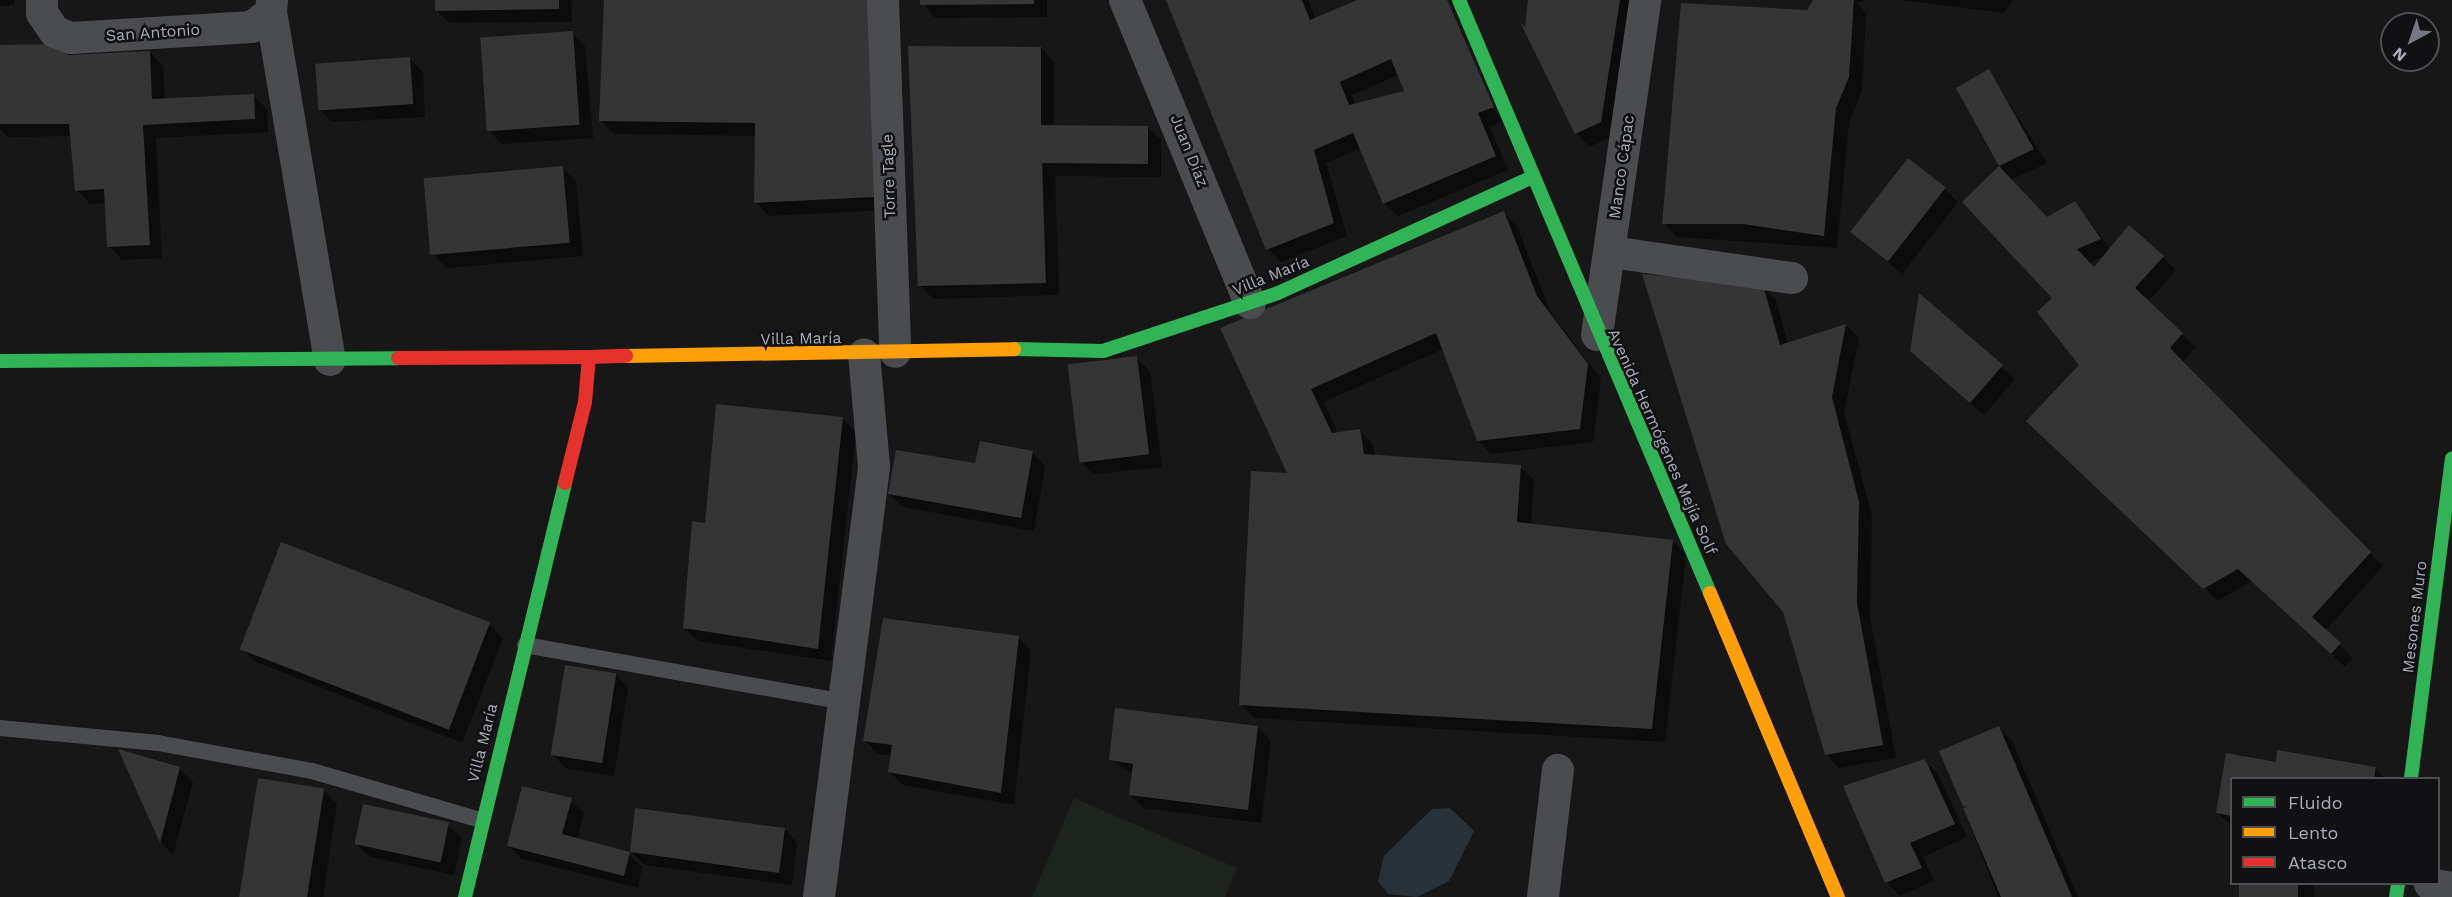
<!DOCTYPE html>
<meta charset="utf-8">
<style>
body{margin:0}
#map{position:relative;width:2452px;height:897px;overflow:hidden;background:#171717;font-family:"Work Sans",sans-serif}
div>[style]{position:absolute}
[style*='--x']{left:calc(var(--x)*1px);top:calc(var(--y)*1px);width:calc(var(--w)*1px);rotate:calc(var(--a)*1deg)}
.green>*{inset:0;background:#1d241e}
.water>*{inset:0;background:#2a3239}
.shadow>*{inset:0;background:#0007;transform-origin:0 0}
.building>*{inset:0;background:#353536;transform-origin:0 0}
.lane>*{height:16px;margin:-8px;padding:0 8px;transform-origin:8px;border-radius:8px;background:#4b4c50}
.street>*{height:32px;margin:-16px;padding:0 16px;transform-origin:16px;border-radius:16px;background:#4b4c50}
.fast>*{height:14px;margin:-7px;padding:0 7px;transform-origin:7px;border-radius:7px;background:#30b455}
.slow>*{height:14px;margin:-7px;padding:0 7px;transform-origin:7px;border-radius:7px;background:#ff9f0a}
.jam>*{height:14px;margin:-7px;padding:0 7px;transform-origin:7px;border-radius:7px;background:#e5322d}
span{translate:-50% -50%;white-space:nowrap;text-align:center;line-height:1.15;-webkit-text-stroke:5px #111113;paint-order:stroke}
.street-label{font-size:16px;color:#a8adb8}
.legend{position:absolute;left:2230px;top:777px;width:210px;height:108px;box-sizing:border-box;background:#111113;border:2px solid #4d4f55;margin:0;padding:8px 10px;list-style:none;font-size:18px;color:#a8adb8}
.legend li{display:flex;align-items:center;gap:12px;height:30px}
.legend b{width:30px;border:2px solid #4d4f55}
.north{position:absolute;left:2380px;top:12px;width:60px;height:60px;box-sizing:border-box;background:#111113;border:2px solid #4d4f55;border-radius:50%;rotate:220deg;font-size:16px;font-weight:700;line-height:24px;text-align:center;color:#a8adb8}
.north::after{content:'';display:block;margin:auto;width:21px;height:27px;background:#757880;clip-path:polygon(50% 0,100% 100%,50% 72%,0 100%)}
</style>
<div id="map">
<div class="green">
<div style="clip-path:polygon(1074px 798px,1237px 868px,1225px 897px,1032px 897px)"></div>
</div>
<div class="water">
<div style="clip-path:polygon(1450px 808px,1474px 831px,1449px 881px,1417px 897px,1388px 894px,1378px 881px,1384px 856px,1432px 809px)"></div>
</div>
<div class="shadow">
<div style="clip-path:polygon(0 0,15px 0,14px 5px,0 6px)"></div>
<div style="clip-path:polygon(436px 0,571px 0,572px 22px,450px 23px,436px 10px)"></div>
<div style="clip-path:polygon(606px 0,723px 0,888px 210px,769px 216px,756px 203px,757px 136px,614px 134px,601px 121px)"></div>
<div style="clip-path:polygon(921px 0,1047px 0,1047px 17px,935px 18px)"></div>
<div style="clip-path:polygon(evenodd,1166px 0,1308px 0,1316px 19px,1361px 0,1506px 120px,1490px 127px,1508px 170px,1398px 216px,1384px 203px,1361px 148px,1326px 163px,1347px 236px,1281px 262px,1268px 249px,1166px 0,1399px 75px,1406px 92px,1356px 105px,1352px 95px,1399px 75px)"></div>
<div style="clip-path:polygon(1530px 0,1636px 0,1614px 135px,1590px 147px,1576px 133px,1526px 30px)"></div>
<div style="clip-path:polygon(1815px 0,1866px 0,1857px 3px,1866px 13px,1862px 91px,1849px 122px,1837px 248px,1677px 237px,1664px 223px)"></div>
<div style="clip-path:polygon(1900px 0,2013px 0,2004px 13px)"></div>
<div style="clip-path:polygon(572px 33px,585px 46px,593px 138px,502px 144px,488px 130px)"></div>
<div style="clip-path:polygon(63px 46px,74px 56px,150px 52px,163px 66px,165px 100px,253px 96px,267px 109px,268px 132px,156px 138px,162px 258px,122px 260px,109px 246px,106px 203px,90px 204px,77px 190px,72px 136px,8px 137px,0 129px,0 47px)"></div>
<div style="clip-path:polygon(1041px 48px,1054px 62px,1054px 127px,1148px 127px,1161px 140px,1161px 177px,1055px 176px,1059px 295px,933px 299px,920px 285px)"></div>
<div style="clip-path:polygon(409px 58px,423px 72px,425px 117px,332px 122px,318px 108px)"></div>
<div style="clip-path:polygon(evenodd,1989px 71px,2047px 163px,2011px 180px,2047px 218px,2075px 202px,2111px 250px,2162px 257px,2176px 270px,2148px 302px,2195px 347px,2182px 363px,2383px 566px,2325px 631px,2353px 658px,2345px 667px,2252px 581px,2218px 601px,2042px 434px,2081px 365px,2054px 298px,1964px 202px,2001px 167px,1958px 88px,1989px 71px,2105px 256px,2095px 269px,2089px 263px,2105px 256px)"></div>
<div style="clip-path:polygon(562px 167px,576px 181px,583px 256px,447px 268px,433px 254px)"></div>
<div style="clip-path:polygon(1945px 189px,1958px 202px,1902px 274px,1852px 232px)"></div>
<div style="clip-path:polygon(1504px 213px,1517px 226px,1550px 311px,1601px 379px,1593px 442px,1491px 454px,1478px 440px,1443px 349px,1324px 402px,1338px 434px,1359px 431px,1373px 444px,1375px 456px,1520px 467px,1534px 480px,1531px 525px,1673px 541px,1686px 555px,1665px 742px,1254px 718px,1241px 704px,1290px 474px,1222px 329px)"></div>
<div style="clip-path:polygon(1762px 286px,1776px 300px,1788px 344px,1846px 325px,1859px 338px,1844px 412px,1872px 516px,1870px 617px,1896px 758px,1839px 768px,1826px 754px)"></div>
<div style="clip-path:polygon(1920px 296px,2015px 379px,1984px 415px,1911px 351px)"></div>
<div style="clip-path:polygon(1136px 358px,1150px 371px,1162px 467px,1094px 474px,1080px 461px)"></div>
<div style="clip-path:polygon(842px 418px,856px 432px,831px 661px,698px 641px,684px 628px,707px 525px)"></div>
<div style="clip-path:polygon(1032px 452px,1045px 466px,1034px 531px,903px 507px,889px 494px)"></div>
<div style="clip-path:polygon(489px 625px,503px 638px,462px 743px,256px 662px,242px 649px)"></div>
<div style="clip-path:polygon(1018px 637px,1031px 651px,1014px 805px,903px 785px,889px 771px,892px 756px,878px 754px,865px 741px)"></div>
<div style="clip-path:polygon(615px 674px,628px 688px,614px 776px,566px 768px,553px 755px)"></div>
<div style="clip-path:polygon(1258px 727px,1271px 741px,1261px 823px,1144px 808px,1130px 795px,1133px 774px,1111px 760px)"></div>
<div style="clip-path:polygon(1998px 727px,2012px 741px,2078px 897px,1998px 897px,1941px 752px)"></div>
<div style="clip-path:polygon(120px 752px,179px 768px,193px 782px,173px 855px,161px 842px)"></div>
<div style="clip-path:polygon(2227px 755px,2277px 764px,2375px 768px,2385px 778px,2232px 778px,2232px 826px,2217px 813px)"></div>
<div style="clip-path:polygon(1924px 760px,1938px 774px,1967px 837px,1923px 857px,1934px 881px,1900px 896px,1886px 882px)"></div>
<div style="clip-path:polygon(323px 790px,337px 804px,323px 897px,240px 897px)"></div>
<div style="clip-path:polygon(571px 800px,584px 813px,577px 840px,629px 854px,642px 867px,638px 888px,522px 859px,509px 846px)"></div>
<div style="clip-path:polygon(448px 825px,462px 838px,454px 875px,370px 857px,356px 844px)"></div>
<div style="clip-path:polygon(784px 829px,797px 843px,792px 885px,645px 865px,631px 852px)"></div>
<div style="left:2240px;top:884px;width:74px;height:13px"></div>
</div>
<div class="building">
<div style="clip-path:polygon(435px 0,559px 0,559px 9px,435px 11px)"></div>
<div style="clip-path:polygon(604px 0,874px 0,875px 197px,754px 203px,755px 123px,599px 121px)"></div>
<div style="clip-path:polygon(920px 0,1034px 0,1034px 4px,920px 5px)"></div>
<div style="clip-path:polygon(evenodd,1166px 0,1302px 0,1310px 20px,1357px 0,1447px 0,1494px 107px,1478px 113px,1496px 156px,1383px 204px,1353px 133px,1314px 150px,1334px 223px,1266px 250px,1166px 0,1391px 59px,1404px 91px,1349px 105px,1340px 82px,1391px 59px)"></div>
<div style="clip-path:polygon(1528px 0,1620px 0,1601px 122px,1575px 134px,1520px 22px,1525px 27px)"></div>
<div style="clip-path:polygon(1813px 0,1854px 0,1849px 77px,1836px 108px,1824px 236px,1743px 224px,1662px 224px,1681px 3px,1807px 10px)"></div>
<div style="left:573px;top:31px;width:94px;height:93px;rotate:86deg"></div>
<div style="clip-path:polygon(64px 44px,68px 55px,150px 51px,152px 99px,254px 94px,255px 119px,143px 125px,150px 245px,107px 247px,104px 189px,75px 191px,69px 124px,0 124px,0 45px)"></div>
<div style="clip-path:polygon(908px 46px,1041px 47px,1041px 125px,1148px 126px,1148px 164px,1042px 163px,1046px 283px,918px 286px)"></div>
<div style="left:410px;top:57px;width:47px;height:95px;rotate:86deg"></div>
<div style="clip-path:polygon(1989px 69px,2034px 149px,1999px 166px,2047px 217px,2075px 201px,2101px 239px,2077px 249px,2094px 267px,2129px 225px,2164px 256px,2135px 288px,2183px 333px,2170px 348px,2371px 552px,2312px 617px,2341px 643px,2331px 654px,2238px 569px,2203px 589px,2026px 421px,2079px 365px,2037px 312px,2052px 298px,1962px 202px,1999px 166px,1956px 88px)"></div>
<div style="left:1908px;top:158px;width:48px;height:94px;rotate:38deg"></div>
<div style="left:563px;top:166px;width:77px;height:140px;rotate:85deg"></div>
<div style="clip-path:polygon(1504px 211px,1537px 296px,1588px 364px,1580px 429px,1477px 441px,1436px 333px,1311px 389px,1332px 433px,1360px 429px,1364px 454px,1521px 465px,1517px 522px,1673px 540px,1652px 729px,1239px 705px,1251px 471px,1287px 473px,1220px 328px)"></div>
<div style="clip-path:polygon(1642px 274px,1763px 285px,1780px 345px,1846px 324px,1832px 397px,1859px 502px,1857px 603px,1883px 745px,1825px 755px,1783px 612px,1726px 544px)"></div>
<div style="clip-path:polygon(1919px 293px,2003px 365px,1970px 403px,1910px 351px)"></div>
<div style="left:1137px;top:356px;width:99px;height:70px;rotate:83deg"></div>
<div style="clip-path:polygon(716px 404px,843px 417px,818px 649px,683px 628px,692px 521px,705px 523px)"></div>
<div style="clip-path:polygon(980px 441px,1033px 451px,1021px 518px,888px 494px,896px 450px,975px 463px)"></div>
<div style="left:281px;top:542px;width:224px;height:115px;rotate:21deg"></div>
<div style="clip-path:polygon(883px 618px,1019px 636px,1001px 793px,888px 772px,892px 745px,863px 741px)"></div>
<div style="left:565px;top:665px;width:52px;height:91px;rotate:9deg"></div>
<div style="clip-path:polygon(1115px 708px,1258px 726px,1248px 810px,1129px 795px,1133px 764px,1109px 760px)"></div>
<div style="clip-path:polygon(1999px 726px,2023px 782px,2072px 897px,2001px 897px,1963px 808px,1969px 805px,1963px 807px,1939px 751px)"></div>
<div style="clip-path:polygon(118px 749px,180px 767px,160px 843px)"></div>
<div style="clip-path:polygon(2277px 750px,2376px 767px,2374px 778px,2232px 778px,2232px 816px,2216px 813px,2226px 753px,2276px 762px)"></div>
<div style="clip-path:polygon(1925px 759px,1955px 824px,1910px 843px,1922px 868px,1885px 883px,1843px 786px)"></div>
<div style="left:258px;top:778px;width:67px;height:121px;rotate:9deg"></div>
<div style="clip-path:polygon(522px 786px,572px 798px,562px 834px,630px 852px,635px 808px,785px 828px,779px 873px,630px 852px,624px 876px,507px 846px)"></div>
<div style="left:363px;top:804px;width:88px;height:41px;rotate:12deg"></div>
<div style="left:2239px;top:884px;width:59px;height:13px"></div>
</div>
<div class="lane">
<div style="--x:525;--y:645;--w:326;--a:10.1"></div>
<div style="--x:0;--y:728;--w:159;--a:5.4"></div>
<div style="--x:158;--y:743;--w:157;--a:10.3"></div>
<div style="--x:312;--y:771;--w:176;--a:16.2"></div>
</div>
<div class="street">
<div style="--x:42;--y:0;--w:13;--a:90"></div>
<div style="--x:42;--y:13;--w:23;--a:56"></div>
<div style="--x:55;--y:32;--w:17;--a:21"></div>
<div style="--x:71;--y:38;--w:181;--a:-3.5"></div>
<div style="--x:252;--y:27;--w:24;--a:-38"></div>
<div style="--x:271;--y:12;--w:12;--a:-85"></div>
<div style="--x:883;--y:0;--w:352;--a:88"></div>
<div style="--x:1125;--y:0;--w:328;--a:67.6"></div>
<div style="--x:271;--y:12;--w:353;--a:80.4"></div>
<div style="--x:1611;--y:252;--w:183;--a:8.2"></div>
<div style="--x:1597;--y:335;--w:338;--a:-81.8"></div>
<div style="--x:2430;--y:884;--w:22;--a:10"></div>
<div style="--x:819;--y:897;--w:434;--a:-82.7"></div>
<div style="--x:874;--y:466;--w:112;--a:-95.1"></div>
<div style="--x:1543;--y:897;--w:128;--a:-83.3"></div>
</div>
<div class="fast">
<div style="--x:1459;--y:0;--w:644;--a:67.06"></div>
<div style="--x:1014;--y:349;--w:89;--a:1.3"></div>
<div style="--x:1103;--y:351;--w:184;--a:-18.3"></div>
<div style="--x:1278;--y:293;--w:280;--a:-24.5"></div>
<div style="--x:0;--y:361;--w:398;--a:-0.4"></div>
<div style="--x:2411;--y:778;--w:322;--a:-82.7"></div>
<div style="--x:465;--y:897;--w:426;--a:-76.4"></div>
<div style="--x:2396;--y:897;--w:13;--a:-81"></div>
</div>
<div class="slow">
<div style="--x:626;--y:356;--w:388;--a:-1"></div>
<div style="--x:1710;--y:593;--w:330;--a:67.2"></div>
</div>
<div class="jam">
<div style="--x:398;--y:358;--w:191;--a:-0.3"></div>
<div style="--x:565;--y:483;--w:83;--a:-76.1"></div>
<div style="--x:585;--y:402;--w:45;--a:-84.9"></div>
<div style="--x:589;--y:357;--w:37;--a:-2"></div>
</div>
<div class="street-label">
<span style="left:153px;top:33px;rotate:-4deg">San Antonio</span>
<span style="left:1189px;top:151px;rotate:68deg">Juan Díaz</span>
<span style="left:1622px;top:167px;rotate:-82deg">Manco Cápac</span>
<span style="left:889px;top:176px;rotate:-92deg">Torre Tagle</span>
<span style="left:1271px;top:276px;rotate:-22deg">Villa María</span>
<span style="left:801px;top:339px;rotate:-1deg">Villa María</span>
<span style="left:1662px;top:442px;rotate:66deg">Avenida Hermógenes Mejía Solf</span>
<span style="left:2415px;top:617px;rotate:-83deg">Mesones Muro</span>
<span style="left:483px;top:743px;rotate:-76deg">Villa María</span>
</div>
<ul class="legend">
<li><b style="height:8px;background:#30b455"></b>Fluido</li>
<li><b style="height:8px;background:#ff9f0a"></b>Lento</li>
<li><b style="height:8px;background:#e5322d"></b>Atasco</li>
</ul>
<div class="north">N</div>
</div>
